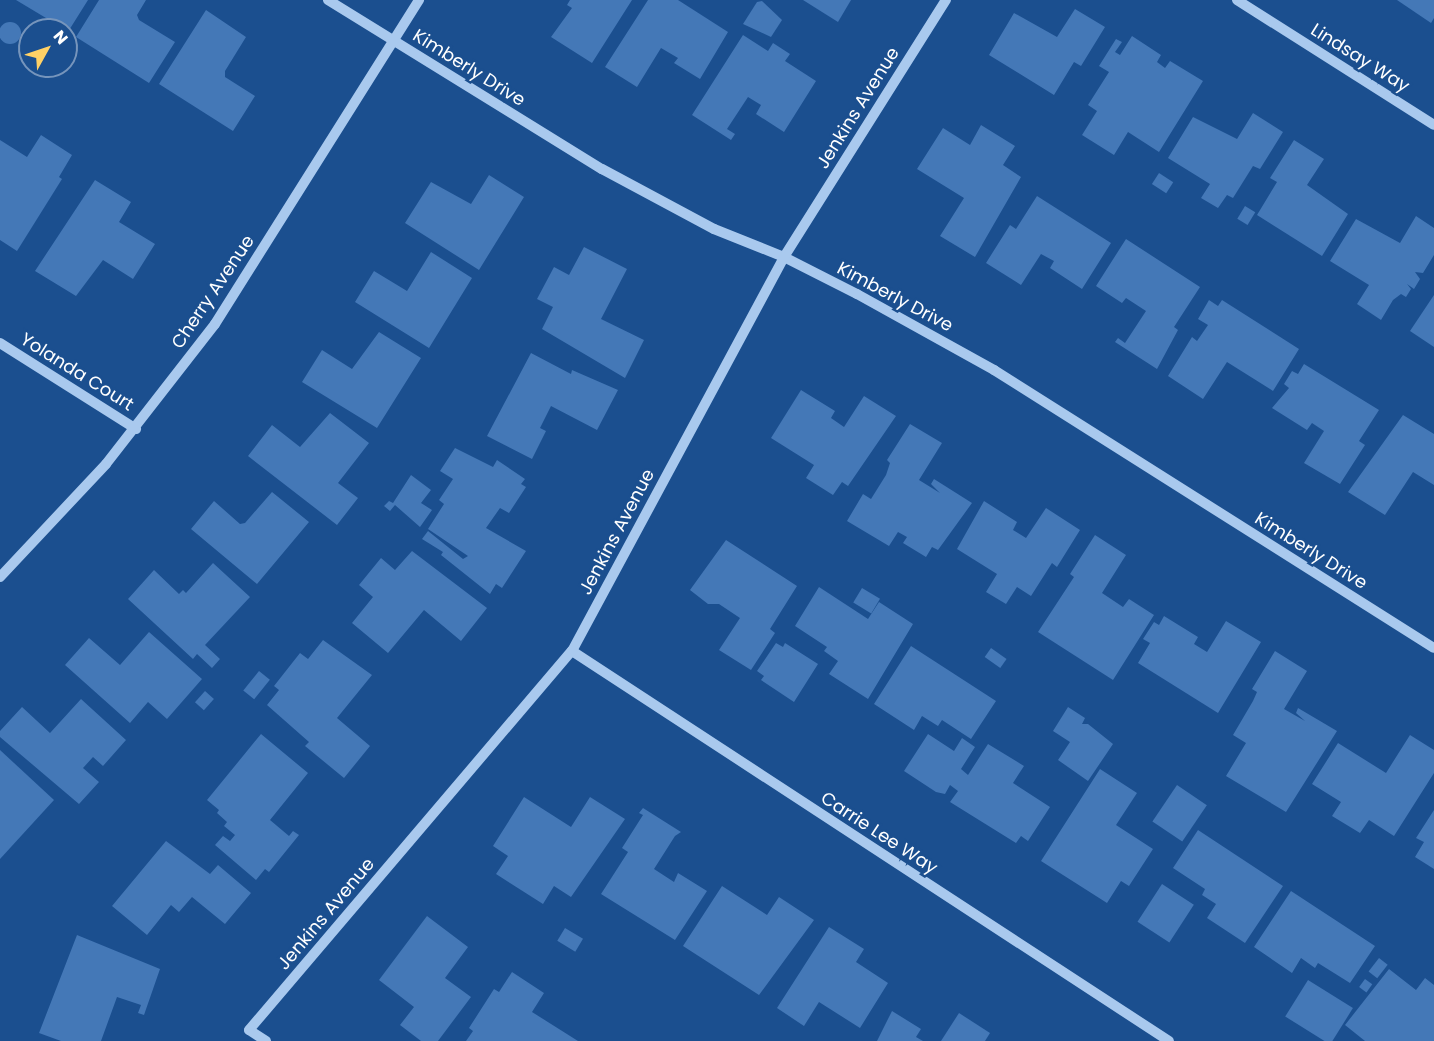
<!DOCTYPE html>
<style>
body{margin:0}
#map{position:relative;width:1434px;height:1041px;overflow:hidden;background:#1b4f8f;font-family:Poppins,sans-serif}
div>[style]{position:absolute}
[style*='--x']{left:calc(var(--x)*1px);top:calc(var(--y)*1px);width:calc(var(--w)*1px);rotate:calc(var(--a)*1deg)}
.building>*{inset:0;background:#4478b7;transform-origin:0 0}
.round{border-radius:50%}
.minor>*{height:10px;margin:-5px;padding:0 5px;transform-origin:5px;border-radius:5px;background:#a9c9ee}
span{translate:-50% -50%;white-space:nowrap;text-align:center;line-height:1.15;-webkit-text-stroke:5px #1b4f8f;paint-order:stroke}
.street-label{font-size:18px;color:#fff}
.north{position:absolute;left:18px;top:18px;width:60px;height:60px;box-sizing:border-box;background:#1b4f8f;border:2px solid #7695bc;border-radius:50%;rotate:50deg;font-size:16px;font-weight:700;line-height:24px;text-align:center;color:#fff}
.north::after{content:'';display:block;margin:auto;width:21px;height:27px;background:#ffd166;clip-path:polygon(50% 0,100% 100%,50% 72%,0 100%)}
</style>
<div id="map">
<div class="building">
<div style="clip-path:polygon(16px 0,88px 0,66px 35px,66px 30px)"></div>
<div style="clip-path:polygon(99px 0,146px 0,137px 15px,139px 20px,175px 42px,149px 83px,76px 37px)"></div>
<div style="clip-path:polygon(570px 0,632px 0,592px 63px,551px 37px,572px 8px,567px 5px)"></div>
<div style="clip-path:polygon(648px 0,678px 0,728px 32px,700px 79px,674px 63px,678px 58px,661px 48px,637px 87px,605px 67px)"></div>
<div style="clip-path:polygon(803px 0,851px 0,838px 22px)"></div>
<div style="clip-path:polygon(1397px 0,1434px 0,1434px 18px,1431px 23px)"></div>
<div style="clip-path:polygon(762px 1px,782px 20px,771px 37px,743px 24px,757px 2px)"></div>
<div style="clip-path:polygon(1075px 9px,1105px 27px,1081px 66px,1074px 62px,1054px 95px,989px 55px,1014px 13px,1057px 37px)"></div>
<div style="clip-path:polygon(206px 10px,246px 37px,225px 71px,225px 77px,255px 96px,233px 131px,159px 84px)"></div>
<div class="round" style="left:-1px;top:22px;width:22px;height:22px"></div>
<div style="clip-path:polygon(743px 35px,768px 51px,773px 43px,790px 54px,785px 61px,816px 81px,784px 132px,756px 114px,761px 105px,748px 97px,727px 129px,735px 134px,731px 140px,692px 115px)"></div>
<div style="clip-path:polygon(1132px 36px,1161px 55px,1157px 62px,1165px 68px,1170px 61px,1203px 81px,1159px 152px,1128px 132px,1114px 155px,1082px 135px,1097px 111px,1088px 105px,1109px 72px,1099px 66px,1116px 39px,1122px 42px,1115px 52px,1120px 55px)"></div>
<div style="clip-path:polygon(1253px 113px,1283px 132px,1260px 169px,1253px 166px,1233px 198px,1227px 195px,1218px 208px,1201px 198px,1210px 184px,1168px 158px,1193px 117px,1237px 139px)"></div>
<div style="clip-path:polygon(981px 125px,1015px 146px,1003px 165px,1021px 177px,975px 257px,940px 236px,964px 198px,917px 169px,943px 128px,970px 145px)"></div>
<div style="clip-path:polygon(41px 135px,72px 155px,59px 177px,62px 179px,17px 251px,0 240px,0 140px,27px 157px)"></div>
<div style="clip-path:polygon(1294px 140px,1324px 159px,1307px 185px,1348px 214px,1322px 256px,1257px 215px,1277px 182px,1270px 178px)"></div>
<div style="left:1159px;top:173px;width:17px;height:13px;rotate:33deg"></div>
<div style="clip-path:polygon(489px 175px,524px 197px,479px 270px,405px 223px,431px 182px,471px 204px)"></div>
<div style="clip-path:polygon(95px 180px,131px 202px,119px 222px,155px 244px,133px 279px,103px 260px,76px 296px,35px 271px)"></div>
<div style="clip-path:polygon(1037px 196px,1111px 243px,1082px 289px,1050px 268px,1054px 261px,1041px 254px,1021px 285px,986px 263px,1010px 225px,1016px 229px)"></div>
<div style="left:1245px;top:206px;width:12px;height:15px;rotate:31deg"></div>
<div style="clip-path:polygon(1416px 216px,1434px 228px,1434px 255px,1423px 273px,1415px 272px,1420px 279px,1414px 289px,1407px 284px,1411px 289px,1406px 297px,1401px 294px,1393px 300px,1381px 320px,1357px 304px,1369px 285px,1330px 261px,1356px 219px,1400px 243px)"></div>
<div style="clip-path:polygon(1126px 239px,1200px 287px,1174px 327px,1178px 330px,1157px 369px,1115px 342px,1118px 338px,1125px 343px,1146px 311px,1126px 298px,1122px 303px,1096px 286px)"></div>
<div style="clip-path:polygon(584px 247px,627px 269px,601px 319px,644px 340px,625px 378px,542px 329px,553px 307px,537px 299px,554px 267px,569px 275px)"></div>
<div style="clip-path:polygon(431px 252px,472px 278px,429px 348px,355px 302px,374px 271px,407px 291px)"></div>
<div style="clip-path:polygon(1434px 295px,1434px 347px,1410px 331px)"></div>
<div style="clip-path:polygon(1209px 300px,1218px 306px,1222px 300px,1299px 349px,1273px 391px,1227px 362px,1203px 399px,1168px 376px,1192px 337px,1197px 341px,1208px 325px,1198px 319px)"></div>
<div style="clip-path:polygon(379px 332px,421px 358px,377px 428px,302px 382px,322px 350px,352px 369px)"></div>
<div style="clip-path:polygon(531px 353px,571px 374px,572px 370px,618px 390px,597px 430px,551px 406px,540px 428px,546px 431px,532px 459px,487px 436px)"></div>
<div style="clip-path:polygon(1304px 364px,1379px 410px,1359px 441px,1365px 445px,1340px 484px,1304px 463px,1324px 431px,1312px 423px,1307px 430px,1272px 408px,1289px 388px,1284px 384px,1292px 371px,1298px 374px)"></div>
<div style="clip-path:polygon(801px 390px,835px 411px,831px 418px,844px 427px,864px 396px,896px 416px,848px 486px,842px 482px,833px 495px,806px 478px,814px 465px,771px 438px)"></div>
<div style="clip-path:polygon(330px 413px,369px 443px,338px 483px,358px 498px,337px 525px,248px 456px,272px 425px,300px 447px)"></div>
<div style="clip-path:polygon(1403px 415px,1434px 434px,1434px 485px,1413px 472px,1385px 515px,1348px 492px)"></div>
<div style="clip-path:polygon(910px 424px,942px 443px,919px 480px,940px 493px,931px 484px,934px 479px,972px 503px,938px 550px,932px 547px,926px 557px,903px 543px,907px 537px,898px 532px,889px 546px,847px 521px,863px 494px,871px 499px,886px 475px,890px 463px,887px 460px)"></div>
<div style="clip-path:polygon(455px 448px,493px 467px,497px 460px,525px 479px,521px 484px,526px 487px,509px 513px,500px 508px,486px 528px,526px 551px,502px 588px,496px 584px,490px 594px,441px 555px,443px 552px,422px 539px,428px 531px,463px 559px,468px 556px,428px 529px,444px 504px,439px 500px,453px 479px,440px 471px)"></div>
<div style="clip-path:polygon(411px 475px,431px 490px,421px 503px,432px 510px,420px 527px,395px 505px,390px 511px,384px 506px,389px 501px,393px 503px)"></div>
<div style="clip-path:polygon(272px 492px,309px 522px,257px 584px,191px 529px,214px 501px,240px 524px,245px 523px)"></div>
<div style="clip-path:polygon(984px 501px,1017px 522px,1013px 530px,1026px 538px,1046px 508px,1080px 530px,1057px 567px,1052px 563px,1031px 596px,1017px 587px,1006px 604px,986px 592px,997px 574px,957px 549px)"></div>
<div style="clip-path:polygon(1095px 535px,1126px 555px,1102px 593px,1123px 607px,1129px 599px,1154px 615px,1113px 680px,1038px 632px,1074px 577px,1070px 574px)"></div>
<div style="clip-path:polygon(726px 540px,797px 586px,770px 629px,775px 633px,751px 670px,719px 650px,740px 618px,719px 604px,708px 604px,690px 590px)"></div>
<div style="clip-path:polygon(412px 551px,487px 608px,461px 641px,424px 610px,388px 653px,352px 623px,373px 597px,359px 585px,381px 558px,395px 570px)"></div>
<div style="clip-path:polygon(213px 563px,250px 597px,205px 645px,220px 659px,212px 668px,197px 654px,193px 659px,128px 599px,154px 570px,179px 594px,183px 590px,186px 593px)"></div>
<div style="clip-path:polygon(819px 587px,868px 619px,879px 602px,913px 624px,868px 699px,829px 674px,838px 661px,824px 651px,827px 647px,795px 626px)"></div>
<div style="left:862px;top:588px;width:21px;height:17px;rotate:31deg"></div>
<div style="clip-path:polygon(1164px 616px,1198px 637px,1194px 644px,1207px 652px,1226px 621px,1261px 642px,1218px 713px,1138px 663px,1150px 643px,1143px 639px,1154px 622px,1159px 625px)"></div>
<div style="clip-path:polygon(149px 632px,202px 679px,167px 719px,148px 702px,130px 723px,65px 665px,89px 638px,120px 665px)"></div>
<div style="clip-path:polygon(323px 640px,372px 675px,337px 718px,370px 746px,344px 778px,305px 746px,309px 742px,267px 705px,279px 690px,274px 686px,300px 653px,308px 659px)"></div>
<div style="clip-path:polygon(776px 643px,783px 647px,785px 643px,818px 664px,794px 702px,761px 680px,764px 676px,757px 671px)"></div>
<div style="clip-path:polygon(911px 646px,996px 701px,971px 739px,942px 720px,938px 726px,922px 716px,914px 730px,874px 704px)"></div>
<div style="left:991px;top:648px;width:19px;height:11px;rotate:35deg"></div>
<div style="clip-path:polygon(1275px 651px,1307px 671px,1284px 709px,1305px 721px,1296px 713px,1298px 708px,1337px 731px,1286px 812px,1226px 776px,1246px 743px,1233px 735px,1253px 701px,1257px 692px,1252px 689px)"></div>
<div style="left:259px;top:671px;width:14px;height:25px;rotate:39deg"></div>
<div style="left:205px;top:691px;width:12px;height:15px;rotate:42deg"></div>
<div style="clip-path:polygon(81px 699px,126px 740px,103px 766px,93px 757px,83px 768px,99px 782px,79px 804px,0 737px,0 731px,22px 707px,50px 733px)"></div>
<div style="clip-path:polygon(1068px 707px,1085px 718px,1082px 724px,1088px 724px,1113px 744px,1088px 781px,1058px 760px,1070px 742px,1053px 731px)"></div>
<div style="clip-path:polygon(261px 734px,308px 773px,270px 820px,289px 836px,293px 831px,299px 835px,269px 872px,265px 869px,256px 880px,215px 845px,223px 836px,230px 841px,235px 835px,224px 826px,227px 822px,217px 813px,219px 810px,207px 800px)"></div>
<div style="clip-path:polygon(928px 734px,954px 751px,962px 738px,975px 747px,961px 769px,968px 775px,988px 744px,1024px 766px,1013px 783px,1050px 807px,1028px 841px,1021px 836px,1016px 843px,950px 802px,958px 791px,950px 785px,945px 794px,936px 792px,904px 771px)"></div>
<div style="clip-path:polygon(1410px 735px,1434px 750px,1434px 773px,1394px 836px,1369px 820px,1360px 833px,1332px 816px,1341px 802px,1312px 784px,1338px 743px,1386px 773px)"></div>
<div style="clip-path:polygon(0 750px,54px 800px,0 859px)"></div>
<div style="clip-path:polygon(1100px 769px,1137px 793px,1116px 825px,1153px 849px,1129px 886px,1121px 881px,1107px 903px,1041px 861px)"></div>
<div style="left:1177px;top:785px;width:36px;height:44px;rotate:34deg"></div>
<div style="clip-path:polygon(524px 797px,571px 827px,590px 797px,625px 819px,571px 897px,554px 886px,543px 904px,496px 874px,508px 856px,493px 846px)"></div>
<div style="clip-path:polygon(643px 808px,681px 832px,675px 836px,654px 869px,674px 882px,678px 873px,707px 891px,675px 940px,601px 894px,628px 852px,622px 848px,643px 815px,639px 813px)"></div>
<div style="clip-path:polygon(1434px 810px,1434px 869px,1415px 857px,1424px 842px,1416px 838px)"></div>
<div style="clip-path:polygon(1198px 830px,1283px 886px,1245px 943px,1207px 918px,1216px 904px,1202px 895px,1205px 889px,1173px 868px)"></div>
<div style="clip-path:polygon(166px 841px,210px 874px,218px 865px,251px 893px,225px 924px,192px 897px,179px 912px,171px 905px,147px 935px,112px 906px)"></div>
<div style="left:1162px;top:884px;width:38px;height:45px;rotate:33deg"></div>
<div style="clip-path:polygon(722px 886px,767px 915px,779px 897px,814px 920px,759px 995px,683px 946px)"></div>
<div style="clip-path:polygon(1291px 891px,1375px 946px,1350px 983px,1318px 963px,1315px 968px,1301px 958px,1292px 973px,1254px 947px)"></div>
<div style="clip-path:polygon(427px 916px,468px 947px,445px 978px,471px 997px,438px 1041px,421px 1041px,400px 1025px,414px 1007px,379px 980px)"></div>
<div style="clip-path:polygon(829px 927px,864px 949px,856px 962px,888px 983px,860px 1028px,819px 1002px,804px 1026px,777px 1008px)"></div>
<div style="left:565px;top:928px;width:21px;height:15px;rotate:31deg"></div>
<div style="clip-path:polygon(77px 935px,160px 969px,144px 1015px,138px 1013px,141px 1005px,117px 997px,101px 1041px,61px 1041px,39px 1033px)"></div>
<div style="left:1379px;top:958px;width:11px;height:17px;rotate:38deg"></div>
<div style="clip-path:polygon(1389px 969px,1416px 990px,1425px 978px,1434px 985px,1434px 1041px,1365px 1041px,1345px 1025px)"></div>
<div style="clip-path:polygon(512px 972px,544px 993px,532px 1012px,578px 1041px,466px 1041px,473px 1031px,469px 1028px,494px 989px,499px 992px)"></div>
<div style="left:1365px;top:979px;width:9px;height:10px;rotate:36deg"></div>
<div style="left:1308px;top:980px;width:53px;height:43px;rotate:32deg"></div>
<div style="clip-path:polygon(892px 1011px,921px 1029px,916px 1037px,923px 1041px,877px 1041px)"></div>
<div style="clip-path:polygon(959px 1013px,990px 1033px,985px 1041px,941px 1041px)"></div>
</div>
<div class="minor">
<div style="--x:328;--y:0;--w:322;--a:31.7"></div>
<div style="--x:602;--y:169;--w:127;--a:28.2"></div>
<div style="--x:714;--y:229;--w:75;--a:21.8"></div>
<div style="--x:784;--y:257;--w:82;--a:26.9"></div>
<div style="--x:857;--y:294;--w:157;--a:29"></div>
<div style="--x:994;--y:370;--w:520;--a:32.29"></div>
<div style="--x:1237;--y:0;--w:233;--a:32.4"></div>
<div style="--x:0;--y:343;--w:161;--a:32.3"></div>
<div style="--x:0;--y:577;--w:155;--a:-46.8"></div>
<div style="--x:106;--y:464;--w:177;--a:-52.1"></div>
<div style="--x:215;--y:324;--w:383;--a:-57.8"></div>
<div style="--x:572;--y:651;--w:713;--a:33.16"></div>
<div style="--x:266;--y:1041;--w:20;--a:-147"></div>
<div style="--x:249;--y:1030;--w:498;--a:-49.6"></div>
<div style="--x:572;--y:651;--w:447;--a:-61.7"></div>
<div style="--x:784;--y:257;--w:304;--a:-57.8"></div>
</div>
<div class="street-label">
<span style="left:1360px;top:58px;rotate:32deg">Lindsay Way</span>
<span style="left:469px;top:68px;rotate:32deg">Kimberly Drive</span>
<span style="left:858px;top:108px;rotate:-58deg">Jenkins Avenue</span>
<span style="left:213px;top:292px;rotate:-56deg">Cherry Avenue</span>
<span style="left:895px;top:297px;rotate:28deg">Kimberly Drive</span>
<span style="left:77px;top:372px;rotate:32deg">Yolanda Court</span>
<span style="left:617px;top:532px;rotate:-62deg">Jenkins Avenue</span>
<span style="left:1311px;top:551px;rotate:32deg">Kimberly Drive</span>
<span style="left:879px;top:833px;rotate:33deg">Carrie Lee Way</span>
<span style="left:326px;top:914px;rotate:-50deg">Jenkins Avenue</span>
</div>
<div class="north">N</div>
</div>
